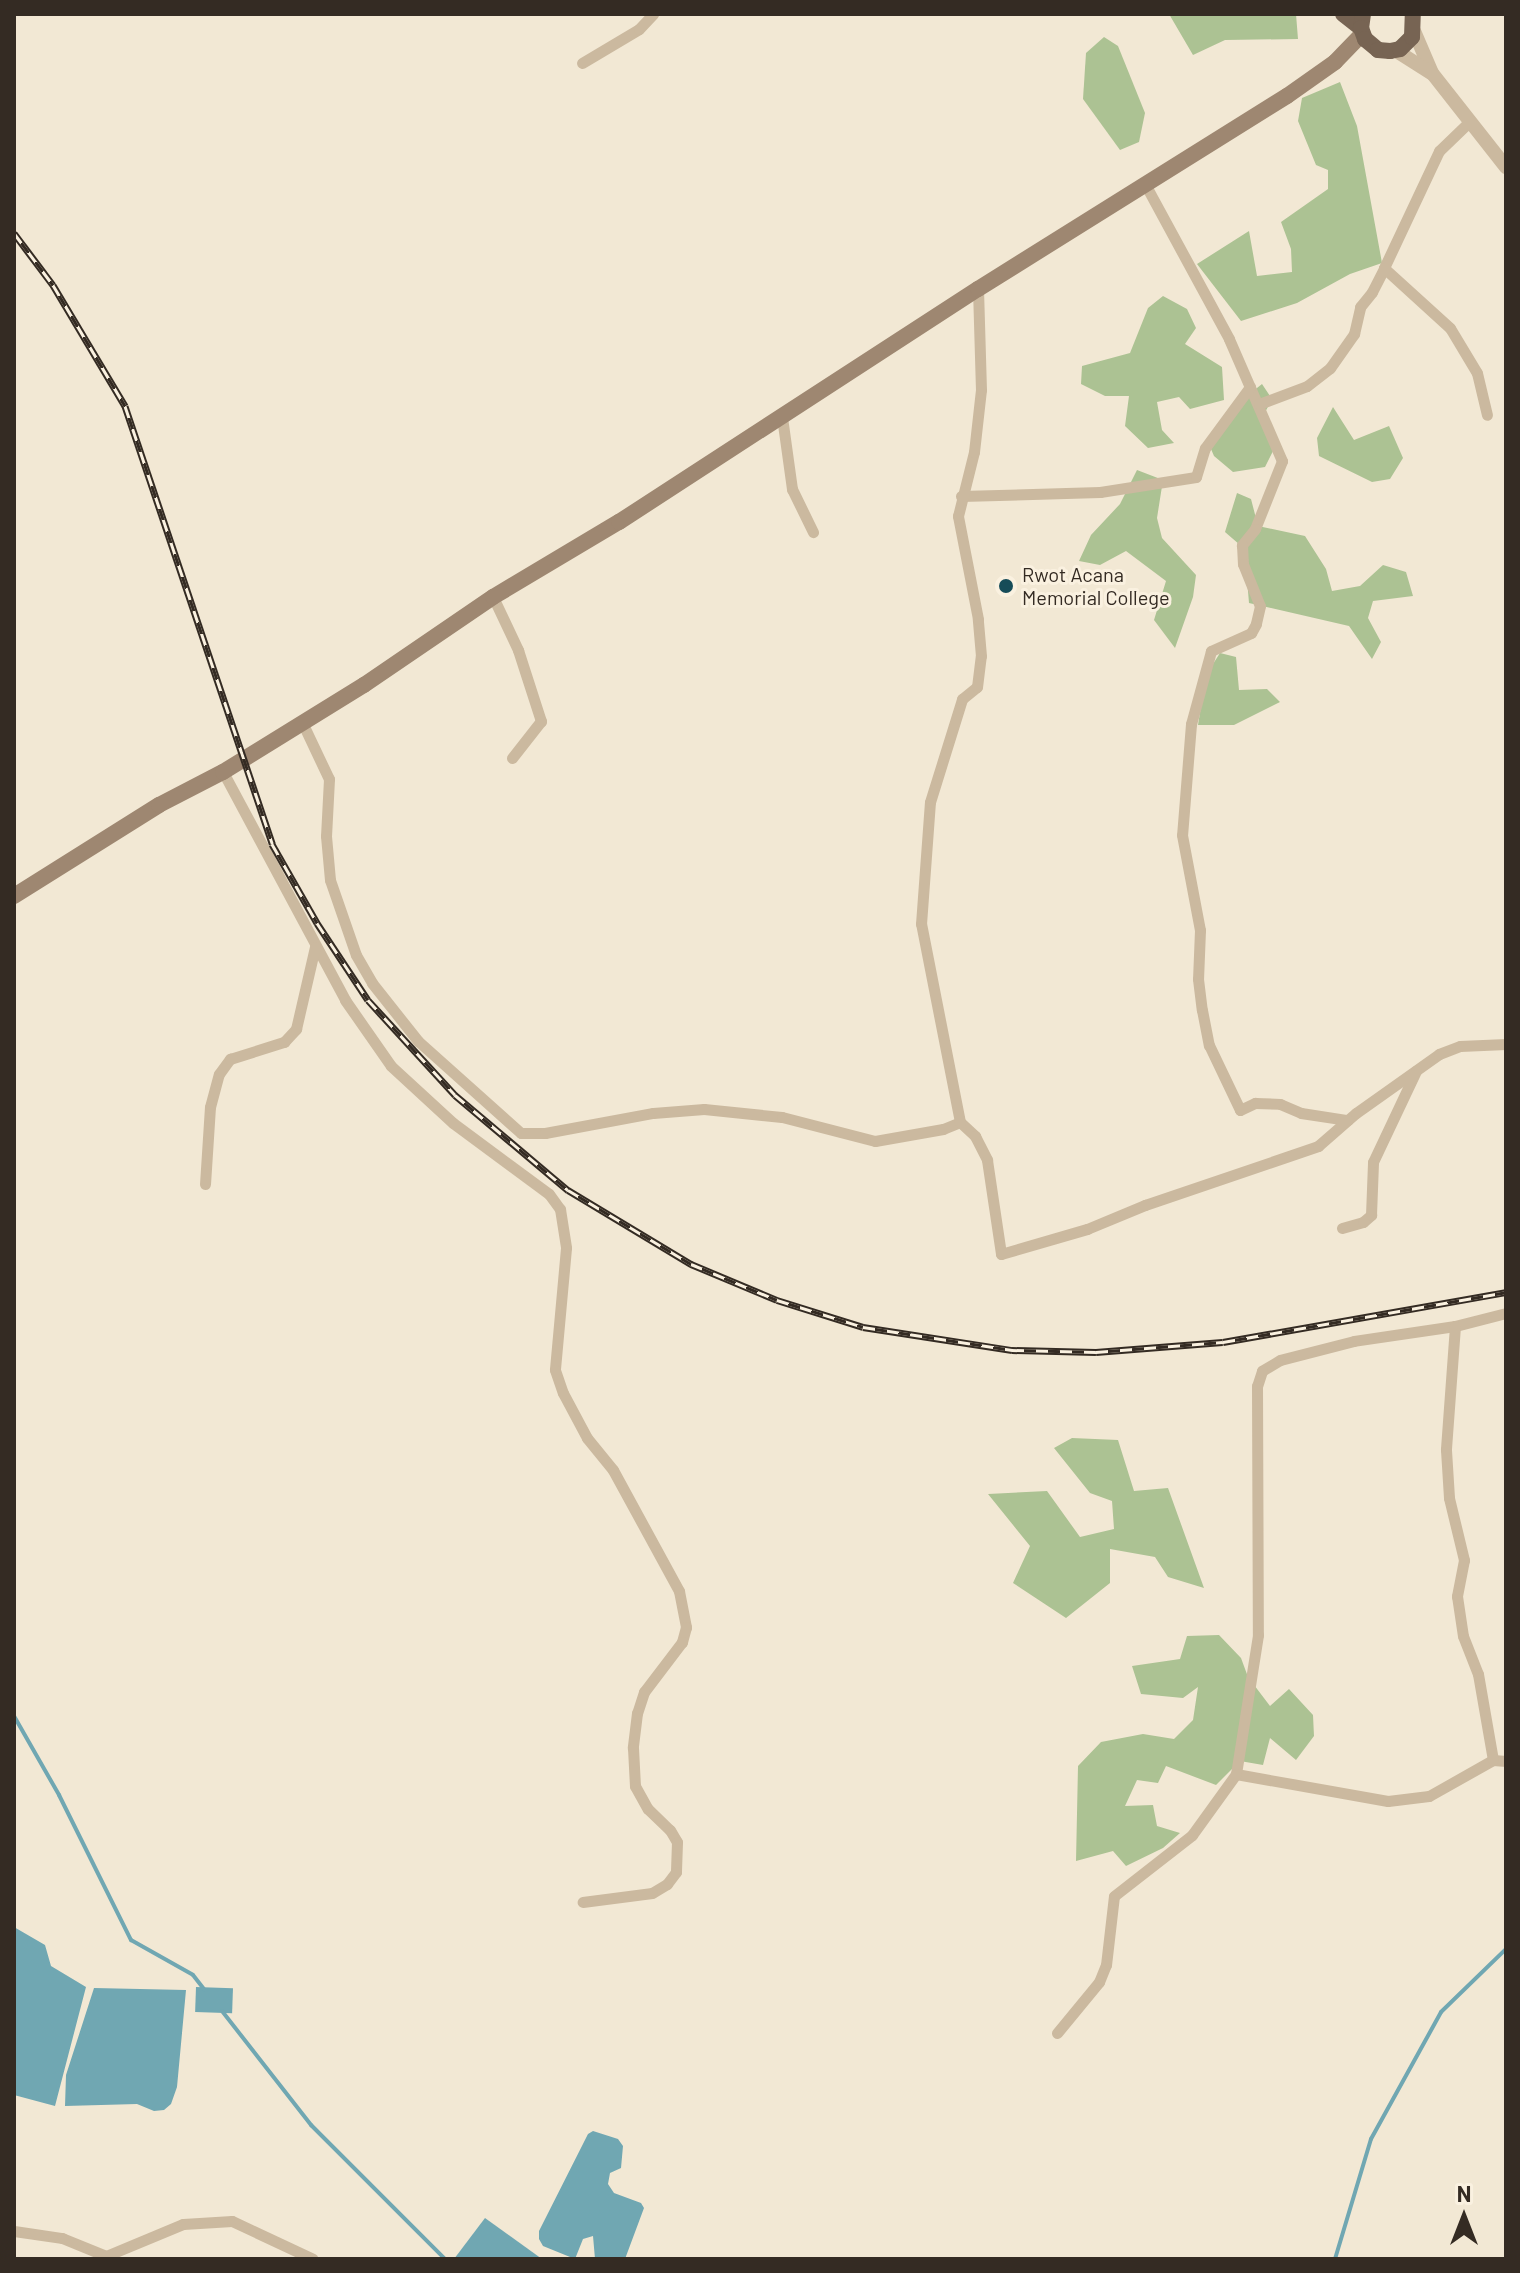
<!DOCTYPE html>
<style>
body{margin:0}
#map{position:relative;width:1520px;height:2273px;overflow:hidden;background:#f2e8d4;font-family:Barlow,sans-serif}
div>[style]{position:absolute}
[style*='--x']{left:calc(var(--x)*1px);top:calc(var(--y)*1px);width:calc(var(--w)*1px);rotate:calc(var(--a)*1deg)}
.green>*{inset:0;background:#acc293}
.water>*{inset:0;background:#70a7b2;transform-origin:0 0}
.stream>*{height:4px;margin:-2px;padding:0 2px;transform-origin:2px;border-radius:2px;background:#70a7b2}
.minor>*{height:11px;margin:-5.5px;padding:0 5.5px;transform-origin:5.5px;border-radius:5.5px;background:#cbb99f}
.tertiary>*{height:14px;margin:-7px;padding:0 7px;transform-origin:7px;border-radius:7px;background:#cbb99f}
.secondary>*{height:16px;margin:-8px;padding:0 8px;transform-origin:8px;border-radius:8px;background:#9e8771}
.primary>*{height:16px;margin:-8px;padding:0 8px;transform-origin:8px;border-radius:8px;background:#776453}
.rail>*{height:7px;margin-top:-3.5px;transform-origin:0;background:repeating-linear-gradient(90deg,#faf1e0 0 12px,#342b23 0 24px);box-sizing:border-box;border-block:2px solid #342b23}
.dots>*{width:22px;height:22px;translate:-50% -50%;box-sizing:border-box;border:4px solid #faf1e0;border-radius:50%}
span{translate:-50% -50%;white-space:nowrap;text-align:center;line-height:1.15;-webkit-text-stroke:6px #faf1e0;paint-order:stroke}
.poi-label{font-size:20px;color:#342b23}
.left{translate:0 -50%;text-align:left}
.frame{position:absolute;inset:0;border:16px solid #342b23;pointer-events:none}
.north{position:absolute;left:1424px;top:2177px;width:80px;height:80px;-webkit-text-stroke:6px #faf1e0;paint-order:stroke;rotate:0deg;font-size:22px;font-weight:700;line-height:32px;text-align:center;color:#342b23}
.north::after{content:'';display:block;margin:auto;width:28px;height:36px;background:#342b23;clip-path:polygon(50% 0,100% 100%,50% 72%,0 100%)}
</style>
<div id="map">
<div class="green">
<div style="clip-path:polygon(1169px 14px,1296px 14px,1298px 39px,1225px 40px,1193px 55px)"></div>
<div style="clip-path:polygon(1104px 37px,1118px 46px,1145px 113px,1139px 142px,1120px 150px,1083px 99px,1086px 53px)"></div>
<div style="clip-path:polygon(1340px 82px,1357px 126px,1382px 263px,1350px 274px,1297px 303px,1241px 321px,1197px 264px,1249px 231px,1257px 276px,1292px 272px,1291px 249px,1281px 222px,1328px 189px,1328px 170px,1316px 165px,1298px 121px,1302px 98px)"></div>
<div style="clip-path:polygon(1163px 296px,1187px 309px,1196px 328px,1185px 344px,1222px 367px,1224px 400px,1190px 409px,1179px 397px,1157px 402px,1162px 430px,1174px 443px,1148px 448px,1125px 426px,1129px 396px,1105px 396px,1081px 384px,1082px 366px,1130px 353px,1148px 308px)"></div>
<div style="clip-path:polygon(1262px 384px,1272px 399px,1261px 420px,1273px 451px,1265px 467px,1233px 472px,1214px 456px,1208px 442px,1237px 404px)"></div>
<div style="clip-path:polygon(1333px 407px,1354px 440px,1389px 426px,1403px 458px,1390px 479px,1372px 482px,1319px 456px,1317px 438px)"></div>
<div style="clip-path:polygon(1137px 470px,1163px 480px,1157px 518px,1162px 538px,1196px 575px,1193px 597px,1175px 648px,1154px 620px,1166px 581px,1126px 551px,1100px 565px,1079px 561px,1091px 535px,1120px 504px)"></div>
<div style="clip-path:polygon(1237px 493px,1251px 499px,1258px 526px,1305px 536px,1326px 569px,1332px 591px,1360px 586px,1383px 565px,1406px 572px,1413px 596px,1373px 601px,1368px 618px,1381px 642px,1372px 659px,1349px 626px,1249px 603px,1245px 556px,1240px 545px,1225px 532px)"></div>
<div style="clip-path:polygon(1220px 653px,1236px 657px,1239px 690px,1267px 689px,1280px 702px,1234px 725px,1198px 725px,1206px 675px)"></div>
<div style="clip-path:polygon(1072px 1438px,1118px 1440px,1134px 1491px,1168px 1488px,1204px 1588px,1168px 1577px,1155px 1557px,1110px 1549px,1110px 1583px,1066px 1618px,1013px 1583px,1030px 1546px,988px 1494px,1047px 1491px,1080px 1537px,1114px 1529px,1112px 1501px,1090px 1493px,1054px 1448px)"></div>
<div style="clip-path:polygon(1219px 1635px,1241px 1658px,1248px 1677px,1270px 1706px,1289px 1689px,1313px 1715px,1314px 1736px,1296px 1760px,1270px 1738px,1263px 1765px,1240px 1761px,1216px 1785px,1166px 1766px,1158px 1783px,1137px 1780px,1125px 1806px,1153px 1805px,1157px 1826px,1180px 1833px,1163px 1848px,1126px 1866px,1113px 1851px,1076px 1861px,1078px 1766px,1101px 1742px,1143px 1734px,1174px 1739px,1193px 1720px,1198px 1687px,1183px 1698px,1141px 1694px,1132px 1666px,1180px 1659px,1187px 1636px)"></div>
</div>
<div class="water">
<div style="clip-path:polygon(14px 1927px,45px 1945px,51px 1966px,86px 1987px,55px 2106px,14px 2095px)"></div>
<div style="left:196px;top:1987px;width:37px;height:25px;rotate:2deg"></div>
<div style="clip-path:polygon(94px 1988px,186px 1990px,177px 2087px,171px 2104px,164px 2110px,154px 2111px,137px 2104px,65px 2106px,66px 2075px)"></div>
<div style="clip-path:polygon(593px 2131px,618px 2139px,623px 2146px,621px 2168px,610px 2173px,608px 2184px,614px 2193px,641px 2203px,644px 2208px,625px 2259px,595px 2259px,593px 2236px,583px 2239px,575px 2259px,543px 2246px,539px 2239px,539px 2231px,588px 2134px)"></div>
<div style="clip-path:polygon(485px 2218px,542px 2259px,454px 2259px)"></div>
</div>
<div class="stream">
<div style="--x:14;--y:1716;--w:91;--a:60.3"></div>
<div style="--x:59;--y:1795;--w:162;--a:63.6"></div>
<div style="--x:131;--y:1940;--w:71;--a:29.4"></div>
<div style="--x:193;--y:1975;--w:18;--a:52"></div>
<div style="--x:222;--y:2011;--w:145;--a:52"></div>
<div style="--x:311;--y:2125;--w:190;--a:45"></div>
<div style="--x:1335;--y:2259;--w:125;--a:-73.3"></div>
<div style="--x:1371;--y:2139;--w:145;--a:-61.1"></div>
<div style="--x:1441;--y:2012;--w:91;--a:-44.1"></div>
</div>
<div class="minor">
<div style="--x:582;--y:63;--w:66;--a:-30.8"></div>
<div style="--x:639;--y:29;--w:21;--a:-47"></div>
<div style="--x:1468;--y:123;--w:40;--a:136"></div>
<div style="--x:1439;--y:151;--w:129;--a:115.2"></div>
<div style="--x:1384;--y:268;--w:89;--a:42.3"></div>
<div style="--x:1450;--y:328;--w:52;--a:59"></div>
<div style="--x:1477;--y:373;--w:43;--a:76.6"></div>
<div style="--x:1145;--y:184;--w:176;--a:61.5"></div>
<div style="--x:1229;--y:339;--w:133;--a:66.5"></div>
<div style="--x:1282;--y:461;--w:73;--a:111.7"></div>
<div style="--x:1255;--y:529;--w:21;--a:129"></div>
<div style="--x:1242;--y:545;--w:19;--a:87"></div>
<div style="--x:1243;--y:564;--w:45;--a:68"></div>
<div style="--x:1260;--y:606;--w:18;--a:103"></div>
<div style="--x:1256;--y:624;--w:10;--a:119"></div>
<div style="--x:1251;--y:633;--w:44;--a:155.8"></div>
<div style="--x:1211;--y:651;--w:76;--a:105.3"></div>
<div style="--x:1191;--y:724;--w:111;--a:94.6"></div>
<div style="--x:1182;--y:835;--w:97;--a:79.3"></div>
<div style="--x:1200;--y:930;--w:49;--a:92.3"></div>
<div style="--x:1198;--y:979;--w:31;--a:83"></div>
<div style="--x:1202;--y:1010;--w:36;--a:79"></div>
<div style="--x:1209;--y:1045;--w:72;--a:64.5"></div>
<div style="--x:1240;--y:1110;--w:17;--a:-25"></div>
<div style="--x:1255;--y:1103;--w:25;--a:2"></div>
<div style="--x:1280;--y:1104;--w:23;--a:23"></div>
<div style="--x:1301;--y:1113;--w:47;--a:8.7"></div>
<div style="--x:1259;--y:404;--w:51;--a:-20.6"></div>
<div style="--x:1307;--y:386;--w:29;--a:-38"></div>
<div style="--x:1330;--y:368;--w:42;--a:-54.8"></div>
<div style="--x:1354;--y:334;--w:28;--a:-77"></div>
<div style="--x:1360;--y:307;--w:19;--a:-51"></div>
<div style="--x:1372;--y:292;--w:27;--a:-63"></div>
<div style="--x:782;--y:417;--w:73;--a:82.1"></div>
<div style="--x:792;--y:489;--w:48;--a:64"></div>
<div style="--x:961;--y:496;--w:139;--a:-1.6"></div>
<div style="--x:1100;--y:492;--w:97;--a:-8.9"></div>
<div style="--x:1196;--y:477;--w:30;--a:-73"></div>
<div style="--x:1205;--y:448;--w:76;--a:-53.6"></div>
<div style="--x:493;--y:597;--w:59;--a:64.7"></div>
<div style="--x:518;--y:650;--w:75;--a:72.1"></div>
<div style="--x:541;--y:721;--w:47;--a:128.1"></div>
<div style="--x:302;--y:722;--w:63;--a:64.7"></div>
<div style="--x:329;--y:779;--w:57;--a:93"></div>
<div style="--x:326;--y:836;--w:44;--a:84.8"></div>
<div style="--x:330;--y:880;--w:79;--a:70.9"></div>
<div style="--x:356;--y:955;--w:32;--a:60"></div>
<div style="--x:372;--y:983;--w:74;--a:51.6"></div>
<div style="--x:418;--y:1041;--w:138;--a:41.8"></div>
<div style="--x:521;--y:1133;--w:24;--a:0"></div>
<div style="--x:545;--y:1133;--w:110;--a:-10.5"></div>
<div style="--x:653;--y:1113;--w:51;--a:-4.5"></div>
<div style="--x:704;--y:1109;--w:78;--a:5.9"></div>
<div style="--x:782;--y:1117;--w:96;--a:14.5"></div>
<div style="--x:875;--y:1141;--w:69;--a:-10"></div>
<div style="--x:943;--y:1129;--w:18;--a:-22"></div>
<div style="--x:960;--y:1122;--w:21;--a:43"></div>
<div style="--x:975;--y:1136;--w:27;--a:63"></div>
<div style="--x:987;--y:1160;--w:95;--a:81.5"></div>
<div style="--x:1001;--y:1254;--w:90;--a:-16.2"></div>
<div style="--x:1087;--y:1229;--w:63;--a:-22.5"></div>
<div style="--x:1145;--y:1205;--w:183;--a:-18.8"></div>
<div style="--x:1318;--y:1146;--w:50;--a:-41"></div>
<div style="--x:1356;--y:1113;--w:102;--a:-35.4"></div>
<div style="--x:1439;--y:1054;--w:22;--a:-21"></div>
<div style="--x:1460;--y:1046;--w:46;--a:-2.5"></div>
<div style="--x:223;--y:772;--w:259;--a:61.8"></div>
<div style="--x:345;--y:1000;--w:80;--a:55.1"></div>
<div style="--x:391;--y:1066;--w:84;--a:42.6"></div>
<div style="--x:453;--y:1123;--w:119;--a:36.5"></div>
<div style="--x:549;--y:1194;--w:19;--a:54"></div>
<div style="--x:560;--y:1209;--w:39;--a:81"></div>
<div style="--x:566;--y:1248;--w:122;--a:95.2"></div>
<div style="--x:555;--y:1370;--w:24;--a:71"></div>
<div style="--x:563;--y:1393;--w:51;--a:61.9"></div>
<div style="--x:587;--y:1438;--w:41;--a:50.9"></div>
<div style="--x:613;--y:1470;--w:138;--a:61.4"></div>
<div style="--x:679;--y:1591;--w:37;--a:79"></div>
<div style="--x:686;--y:1627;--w:16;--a:105"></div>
<div style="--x:682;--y:1642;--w:63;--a:127.2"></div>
<div style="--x:644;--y:1692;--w:22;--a:108"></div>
<div style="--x:637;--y:1713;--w:35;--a:97"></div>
<div style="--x:633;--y:1748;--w:38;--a:87"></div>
<div style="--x:635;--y:1786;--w:26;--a:61"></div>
<div style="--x:648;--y:1809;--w:30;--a:44"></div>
<div style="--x:670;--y:1830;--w:14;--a:60"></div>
<div style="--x:677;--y:1842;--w:30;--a:92"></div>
<div style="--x:676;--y:1872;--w:15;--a:127"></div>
<div style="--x:667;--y:1884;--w:17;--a:149"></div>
<div style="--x:652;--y:1893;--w:70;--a:172.6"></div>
<div style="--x:960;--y:1122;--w:202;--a:-101.1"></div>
<div style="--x:921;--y:924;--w:122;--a:-85.8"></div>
<div style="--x:930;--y:802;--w:108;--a:-72.7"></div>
<div style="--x:962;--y:699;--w:19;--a:-39"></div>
<div style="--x:977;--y:687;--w:31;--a:-83"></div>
<div style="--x:981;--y:656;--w:37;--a:-95"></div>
<div style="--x:978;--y:619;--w:105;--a:-101"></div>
<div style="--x:958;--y:516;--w:66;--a:-76"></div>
<div style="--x:974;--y:452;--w:62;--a:-83.6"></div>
<div style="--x:981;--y:390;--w:101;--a:-91.7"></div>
<div style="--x:205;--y:1184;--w:77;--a:-86.3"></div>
<div style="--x:210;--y:1107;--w:34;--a:-75"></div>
<div style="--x:219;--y:1074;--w:19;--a:-54"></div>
<div style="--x:230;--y:1059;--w:57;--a:-17.5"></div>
<div style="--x:284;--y:1042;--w:18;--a:-47"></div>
<div style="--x:296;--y:1029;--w:84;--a:-77"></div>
<div style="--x:1342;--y:1228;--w:22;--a:-16"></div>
<div style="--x:1363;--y:1222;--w:11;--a:-41"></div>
<div style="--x:1371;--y:1215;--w:53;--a:-87.8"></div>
<div style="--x:1373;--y:1162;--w:101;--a:-64.7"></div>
<div style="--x:1506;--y:1313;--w:53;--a:165.7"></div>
<div style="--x:1455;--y:1326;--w:102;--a:171.6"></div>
<div style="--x:1354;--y:1341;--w:76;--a:165.6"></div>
<div style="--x:1280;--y:1360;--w:21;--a:149"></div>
<div style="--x:1262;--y:1371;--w:16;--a:108"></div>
<div style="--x:1257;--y:1386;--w:249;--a:89.8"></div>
<div style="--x:1258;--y:1635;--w:141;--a:99"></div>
<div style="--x:1236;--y:1774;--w:154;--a:10.1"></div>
<div style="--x:1388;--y:1801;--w:41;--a:-7"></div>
<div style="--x:1429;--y:1796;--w:73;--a:-29.4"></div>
<div style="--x:1493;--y:1760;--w:13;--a:4"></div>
<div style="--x:1455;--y:1326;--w:124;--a:94.2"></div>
<div style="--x:1446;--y:1450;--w:48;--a:86.4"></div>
<div style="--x:1449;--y:1498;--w:64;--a:76.4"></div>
<div style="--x:1464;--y:1560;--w:37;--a:101"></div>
<div style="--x:1457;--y:1596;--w:40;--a:81.5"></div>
<div style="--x:1463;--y:1636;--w:41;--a:68.5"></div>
<div style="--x:1478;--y:1674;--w:87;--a:80.1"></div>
<div style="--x:1057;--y:2033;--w:66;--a:-50.5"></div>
<div style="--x:1099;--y:1982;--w:18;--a:-68"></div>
<div style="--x:1106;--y:1965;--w:69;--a:-83.4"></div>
<div style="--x:1114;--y:1896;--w:99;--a:-38"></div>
<div style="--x:1192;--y:1835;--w:75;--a:-54.2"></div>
<div style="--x:14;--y:2231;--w:49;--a:8.3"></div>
<div style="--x:62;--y:2238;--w:48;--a:22.2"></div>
<div style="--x:106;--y:2256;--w:83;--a:-22.6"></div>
<div style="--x:183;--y:2224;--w:49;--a:-3.5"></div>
<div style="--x:232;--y:2221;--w:89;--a:25.1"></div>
</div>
<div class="tertiary">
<div style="--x:1414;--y:31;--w:46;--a:66.8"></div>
<div style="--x:1432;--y:73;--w:120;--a:51.8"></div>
<div style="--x:1395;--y:50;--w:43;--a:32.6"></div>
</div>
<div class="secondary">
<div style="--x:14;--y:896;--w:171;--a:-32.1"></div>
<div style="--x:159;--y:805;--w:72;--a:-27.3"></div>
<div style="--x:223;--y:772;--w:166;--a:-31.7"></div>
<div style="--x:364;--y:685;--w:156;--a:-34.3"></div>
<div style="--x:493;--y:597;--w:147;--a:-30.8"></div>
<div style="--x:619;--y:522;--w:428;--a:-33"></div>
<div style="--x:978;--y:289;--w:364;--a:-32"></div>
<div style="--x:1287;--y:96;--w:59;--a:-35.3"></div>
<div style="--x:1335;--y:62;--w:39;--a:-46"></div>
</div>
<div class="primary">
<div style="--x:1343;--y:14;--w:23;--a:38"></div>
<div style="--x:1363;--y:14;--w:14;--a:98"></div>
<div style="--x:1361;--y:28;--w:12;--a:70"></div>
<div style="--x:1365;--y:39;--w:17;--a:40"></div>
<div style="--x:1378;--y:50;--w:12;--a:5"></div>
<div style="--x:1390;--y:51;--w:10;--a:-11"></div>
<div style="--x:1400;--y:49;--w:17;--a:-45"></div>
<div style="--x:1412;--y:37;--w:23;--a:-88"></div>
</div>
<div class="rail">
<div style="--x:14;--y:233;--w:65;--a:53.1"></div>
<div style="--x:53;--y:285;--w:141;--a:59.2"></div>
<div style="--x:125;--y:406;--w:462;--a:71.4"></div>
<div style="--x:272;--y:844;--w:91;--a:60.3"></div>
<div style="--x:317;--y:923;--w:92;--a:56.5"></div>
<div style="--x:368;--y:1000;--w:129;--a:47.5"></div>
<div style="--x:455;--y:1095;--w:148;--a:40.1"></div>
<div style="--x:568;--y:1190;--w:144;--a:31"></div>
<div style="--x:691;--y:1264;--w:93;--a:22.7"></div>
<div style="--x:777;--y:1300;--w:90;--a:17.4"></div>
<div style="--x:863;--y:1327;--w:151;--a:8.8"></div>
<div style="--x:1012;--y:1350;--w:84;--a:1.4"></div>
<div style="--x:1096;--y:1352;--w:127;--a:-4.5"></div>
<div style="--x:1223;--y:1342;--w:287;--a:-10"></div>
</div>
<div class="dots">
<div style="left:1006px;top:586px;background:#164c58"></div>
</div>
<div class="poi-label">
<span class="left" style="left:1022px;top:586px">Rwot Acana<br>Memorial College</span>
</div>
<div class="frame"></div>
<div class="north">N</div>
</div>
